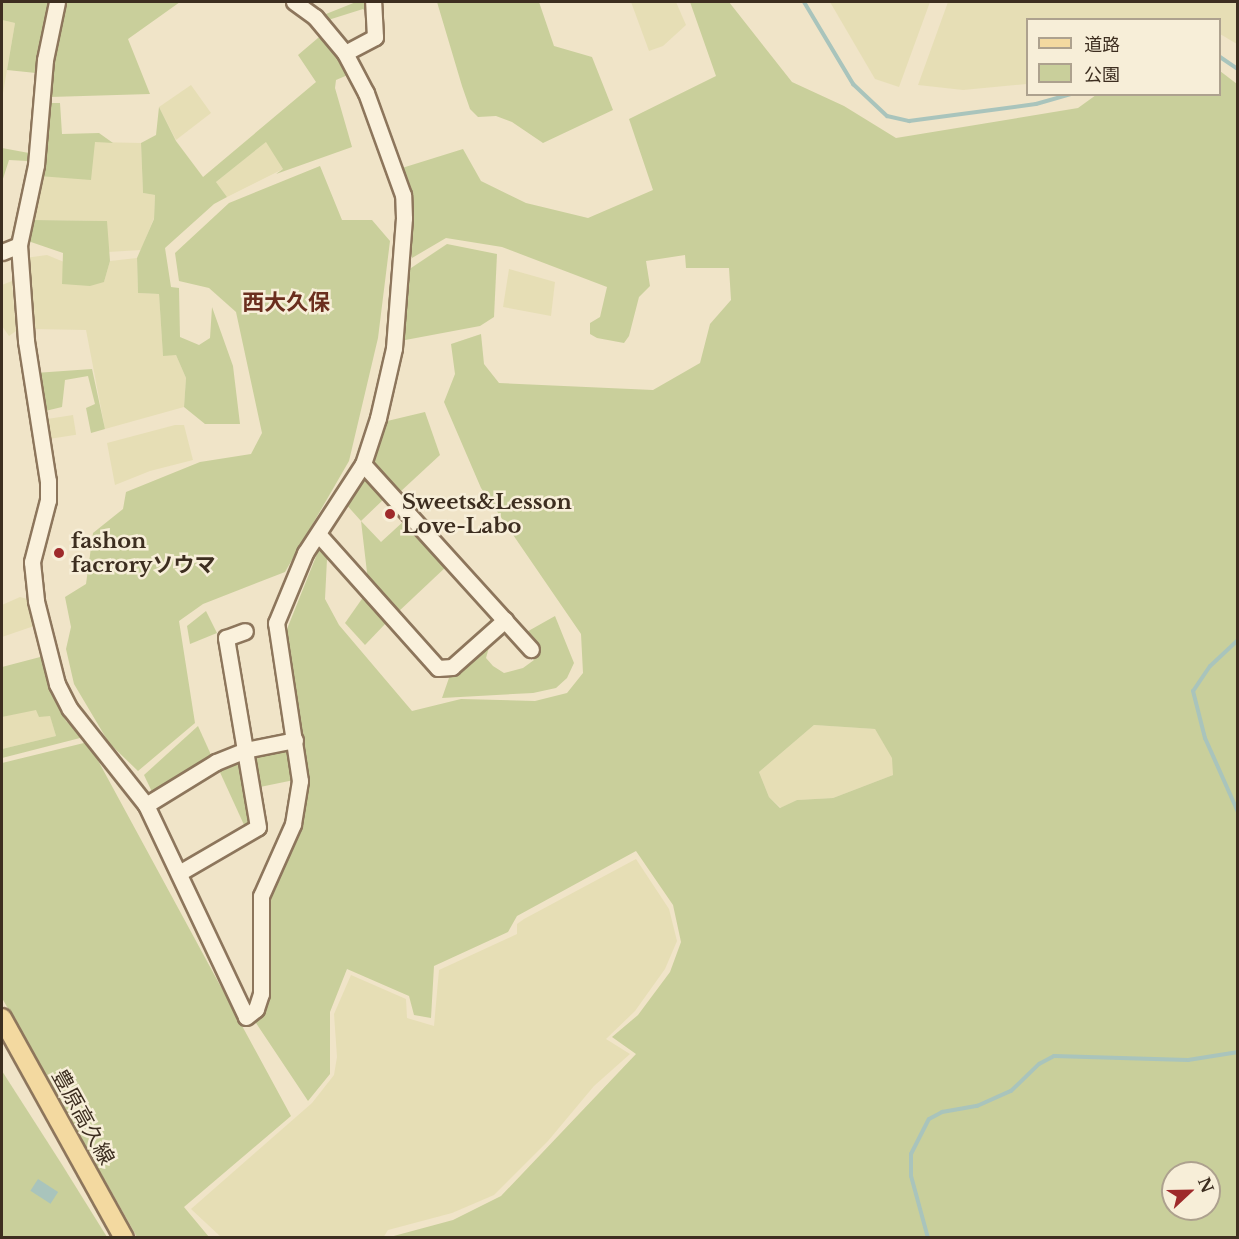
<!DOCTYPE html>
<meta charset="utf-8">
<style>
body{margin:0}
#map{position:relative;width:1239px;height:1239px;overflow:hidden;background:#f0e4c8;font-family:"Libre Baskerville","Noto Sans JP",serif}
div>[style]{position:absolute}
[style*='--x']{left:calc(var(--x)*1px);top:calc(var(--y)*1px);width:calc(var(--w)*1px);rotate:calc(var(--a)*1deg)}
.farmland>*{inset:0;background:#e6deb5;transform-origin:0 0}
.green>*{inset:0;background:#c9cf9b}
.water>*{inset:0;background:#a9c4bc;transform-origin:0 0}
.stream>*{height:4px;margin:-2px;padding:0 2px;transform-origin:2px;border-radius:2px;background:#a9c4bc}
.roads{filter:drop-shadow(2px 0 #8d765c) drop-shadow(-2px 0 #8d765c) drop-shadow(0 2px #8d765c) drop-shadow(0 -2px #8d765c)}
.minor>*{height:15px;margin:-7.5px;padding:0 7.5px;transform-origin:7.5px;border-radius:7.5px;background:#faf1dc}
.major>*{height:18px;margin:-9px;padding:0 9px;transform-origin:9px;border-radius:9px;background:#f3d9a0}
.dots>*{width:16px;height:16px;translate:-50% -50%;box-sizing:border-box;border:3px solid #f7eed8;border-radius:50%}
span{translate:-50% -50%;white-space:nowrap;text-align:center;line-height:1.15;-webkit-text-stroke:5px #f7eed8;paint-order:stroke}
.poi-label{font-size:21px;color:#3d2e20;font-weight:700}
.left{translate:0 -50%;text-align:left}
.street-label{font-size:21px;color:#3d2e20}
.neighbourhood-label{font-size:22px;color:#6b2e1e;font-weight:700}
.frame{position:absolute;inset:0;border:3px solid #3d2e20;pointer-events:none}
.legend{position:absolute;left:1026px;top:18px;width:195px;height:78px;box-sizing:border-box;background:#f7eed8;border:2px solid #ada18e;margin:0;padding:8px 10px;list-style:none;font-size:18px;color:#3d2e20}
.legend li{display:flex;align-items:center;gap:12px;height:30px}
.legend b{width:30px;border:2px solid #ada18e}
.north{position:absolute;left:1161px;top:1161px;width:60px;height:60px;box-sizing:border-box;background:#f7eed8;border:2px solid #ada18e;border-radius:50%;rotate:68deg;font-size:16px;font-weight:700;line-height:24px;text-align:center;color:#3d2e20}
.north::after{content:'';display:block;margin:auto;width:21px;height:27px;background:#9e2a2b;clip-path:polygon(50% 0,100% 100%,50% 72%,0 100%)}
</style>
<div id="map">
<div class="farmland">
<div style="clip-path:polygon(631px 2px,676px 2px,686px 25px,663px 46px,649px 51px)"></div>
<div style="clip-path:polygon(830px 2px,930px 2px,899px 87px,875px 79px)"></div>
<div style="clip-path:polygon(948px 2px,1237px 2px,1237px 44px,1220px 34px,1220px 20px,1028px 20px,1027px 84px,963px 90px,918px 85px)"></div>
<div style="clip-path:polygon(2px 20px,15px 23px,2px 99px)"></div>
<div style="clip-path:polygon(191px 85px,211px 113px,176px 140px,159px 107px)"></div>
<div style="clip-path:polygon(267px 141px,283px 169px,227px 197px,216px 182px)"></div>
<div style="clip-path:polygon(95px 142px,141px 143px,143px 193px,155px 195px,154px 218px,141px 250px,108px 252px,106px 221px,34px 220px,39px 176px)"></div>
<div style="clip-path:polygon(47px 255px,64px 262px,62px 284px,104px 282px,110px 261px,137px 258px,138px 293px,159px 294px,163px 355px,176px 355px,186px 378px,184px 407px,105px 429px,86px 330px,31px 329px,25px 258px)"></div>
<div style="clip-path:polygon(509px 269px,555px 282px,551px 316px,503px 307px)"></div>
<div style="clip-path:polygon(12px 281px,16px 331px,9px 336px,2px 326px,2px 285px)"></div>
<div style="left:73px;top:415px;width:20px;height:31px;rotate:81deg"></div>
<div style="clip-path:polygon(175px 425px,184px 425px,193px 460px,150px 471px,115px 485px,107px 443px)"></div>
<div style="clip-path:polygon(20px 597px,31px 600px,37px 625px,2px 637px,2px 605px)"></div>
<div style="clip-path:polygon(36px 709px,50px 715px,56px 736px,2px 749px,2px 717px)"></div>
<div style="clip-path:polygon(814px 725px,875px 729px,893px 758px,893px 775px,833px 798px,797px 800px,781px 808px,769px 797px,759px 772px)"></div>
<div style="clip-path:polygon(636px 859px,669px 909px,677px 941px,665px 969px,635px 1011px,606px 1039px,630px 1054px,594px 1086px,548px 1141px,494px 1195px,452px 1213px,388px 1230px,383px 1238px,221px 1237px,191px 1209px,312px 1103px,334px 1075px,337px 1057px,334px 1014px,351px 975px,406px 999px,407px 1018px,434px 1026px,439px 970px,517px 934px,517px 924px,524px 919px)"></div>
</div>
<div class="green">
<div style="clip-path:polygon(2px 2px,49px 2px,36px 73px,7px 70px,15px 23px,2px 20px)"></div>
<div style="clip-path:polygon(61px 2px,180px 2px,128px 39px,150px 94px,50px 97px,51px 56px)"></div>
<div style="clip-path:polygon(356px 2px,368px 2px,367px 13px,363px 9px,325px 21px,321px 16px)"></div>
<div style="clip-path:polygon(437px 2px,539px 2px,554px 46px,592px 57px,613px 110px,543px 143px,512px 122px,496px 116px,478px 117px,470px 109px,462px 86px)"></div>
<div style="clip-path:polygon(evenodd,690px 2px,729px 2px,792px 82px,844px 106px,896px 138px,1078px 108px,1096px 95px,1220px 94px,1220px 71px,1237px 84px,1237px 1237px,390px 1237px,453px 1220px,501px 1196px,636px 1054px,612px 1037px,638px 1015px,670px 972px,681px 942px,673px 905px,636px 851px,517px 916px,508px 932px,434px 966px,431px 1018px,414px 1015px,409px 996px,347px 969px,330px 1012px,330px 1074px,308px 1101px,254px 1020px,263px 1008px,269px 977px,269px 902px,304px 777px,299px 719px,283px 639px,319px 549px,327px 559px,325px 599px,339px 625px,412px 711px,461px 699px,535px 701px,567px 693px,583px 673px,581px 634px,481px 488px,444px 402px,455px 374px,451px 344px,481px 334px,484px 364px,499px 383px,653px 390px,700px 363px,710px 324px,731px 300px,729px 268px,686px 268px,685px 255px,646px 261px,650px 286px,639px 297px,629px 336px,624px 343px,597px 338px,590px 334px,590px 323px,600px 317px,607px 287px,502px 247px,446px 238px,412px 258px,402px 168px,463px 149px,481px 181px,526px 203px,588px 218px,653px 190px,629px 119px,716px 76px,690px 2px,814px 725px,875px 729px,892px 758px,893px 775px,833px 798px,797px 800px,780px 808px,769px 797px,759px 772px,814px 725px,690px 2px,1173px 1173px,1209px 1173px,1209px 1209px,1173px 1209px,1173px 1173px)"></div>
<div style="clip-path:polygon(325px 32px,350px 74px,336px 80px,335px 88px,352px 147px,276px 174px,283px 169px,266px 142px,216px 182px,227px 197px,214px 204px,165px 248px,171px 287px,179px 288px,180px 337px,199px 345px,210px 338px,212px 307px,233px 366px,240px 424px,205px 424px,184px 407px,186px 378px,176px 355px,163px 356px,159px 294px,138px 293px,137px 258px,154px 219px,155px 195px,143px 193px,141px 143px,156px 135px,159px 107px,176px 141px,203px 177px,316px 82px,298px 55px)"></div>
<div style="clip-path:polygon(50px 103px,60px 103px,62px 134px,99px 133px,113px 143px,95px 142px,91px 180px,39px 176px)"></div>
<div style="clip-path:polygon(2px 148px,29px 153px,28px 161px,9px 160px,2px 182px)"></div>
<div style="clip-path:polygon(320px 166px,342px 220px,372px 220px,390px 241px,378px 338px,349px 461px,285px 572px,203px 604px,179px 621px,195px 723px,138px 771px,109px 743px,74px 684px,66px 649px,71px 627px,65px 597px,86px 584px,93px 533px,123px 509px,126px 492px,200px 462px,251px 454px,262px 433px,236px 312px,209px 288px,179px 281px,175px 253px,229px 203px)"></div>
<div style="clip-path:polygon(34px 220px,107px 221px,110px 261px,104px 282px,90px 286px,62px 284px,63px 253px,28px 241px)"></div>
<div style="clip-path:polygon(447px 244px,497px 254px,494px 317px,480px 326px,400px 341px,405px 272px)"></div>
<div style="clip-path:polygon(92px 369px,105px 429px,91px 433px,86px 408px,95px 404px,88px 376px,65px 380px,62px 407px,41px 412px,35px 373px)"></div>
<div style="clip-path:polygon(425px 412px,440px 455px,400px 492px,371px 458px,383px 422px)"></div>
<div style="clip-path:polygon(363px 473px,385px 498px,361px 521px,381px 542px,405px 520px,448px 565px,397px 613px,368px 581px,361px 521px,344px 502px)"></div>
<div style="clip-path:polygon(364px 596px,387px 622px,365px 645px,345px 623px)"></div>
<div style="clip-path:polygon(206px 611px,217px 633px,190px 644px,187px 626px)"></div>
<div style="clip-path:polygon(555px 616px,574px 663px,567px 678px,556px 688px,533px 693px,442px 698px,450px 675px,491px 640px,486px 658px,493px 666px,504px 673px,523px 668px,534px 660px,523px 634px)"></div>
<div style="clip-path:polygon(44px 656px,66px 721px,84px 737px,2px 758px,2px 749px,56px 736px,50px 716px,39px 717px,36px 710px,2px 717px,2px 667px)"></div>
<div style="clip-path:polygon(198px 726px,212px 757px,153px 794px,144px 775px)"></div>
<div style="clip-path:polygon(88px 742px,291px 1116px,184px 1207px,209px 1237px,137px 1237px,2px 998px,2px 763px)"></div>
<div style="clip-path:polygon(280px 749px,290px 753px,294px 780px,260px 787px,255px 761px,259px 754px)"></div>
<div style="clip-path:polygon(233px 760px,243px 766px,251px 824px,245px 827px,218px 768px)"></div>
<div style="clip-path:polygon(2px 1071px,61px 1163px,107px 1237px,2px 1237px)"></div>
</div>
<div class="water">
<div style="left:38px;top:1179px;width:24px;height:14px;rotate:33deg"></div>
</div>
<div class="stream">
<div style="--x:804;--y:2;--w:96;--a:59.1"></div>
<div style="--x:853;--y:84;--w:47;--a:43.3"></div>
<div style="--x:887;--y:116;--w:23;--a:13"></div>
<div style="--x:909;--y:121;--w:128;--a:-7.6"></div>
<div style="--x:1036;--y:104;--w:37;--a:-16"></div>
<div style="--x:1220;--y:57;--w:22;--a:34"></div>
<div style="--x:1238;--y:640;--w:38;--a:137"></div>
<div style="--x:1210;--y:666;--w:30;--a:124"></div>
<div style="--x:1193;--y:691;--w:49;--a:75.7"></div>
<div style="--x:1205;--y:738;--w:81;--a:66"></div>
<div style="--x:928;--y:1238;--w:64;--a:-105.3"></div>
<div style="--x:911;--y:1176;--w:22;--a:-90"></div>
<div style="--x:911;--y:1154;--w:39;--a:-63"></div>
<div style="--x:929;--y:1119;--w:15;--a:-28"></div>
<div style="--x:942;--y:1112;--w:36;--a:-10"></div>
<div style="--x:977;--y:1106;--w:37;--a:-24"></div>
<div style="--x:1011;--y:1091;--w:39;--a:-44"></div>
<div style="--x:1039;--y:1064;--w:17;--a:-28"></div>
<div style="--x:1054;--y:1056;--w:134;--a:1.7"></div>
<div style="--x:1188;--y:1060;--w:51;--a:-9.1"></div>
</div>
<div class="roads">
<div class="minor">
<div style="--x:57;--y:2;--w:59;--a:101.7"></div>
<div style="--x:45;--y:60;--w:105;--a:94.9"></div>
<div style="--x:36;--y:165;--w:82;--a:102"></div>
<div style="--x:19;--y:245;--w:96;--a:85.8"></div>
<div style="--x:26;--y:341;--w:142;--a:81.1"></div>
<div style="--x:48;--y:481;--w:19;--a:90"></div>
<div style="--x:48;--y:500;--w:64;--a:104.5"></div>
<div style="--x:32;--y:562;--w:39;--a:84"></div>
<div style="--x:36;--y:601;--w:86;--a:75.8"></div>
<div style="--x:57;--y:684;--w:28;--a:63"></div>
<div style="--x:70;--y:709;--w:122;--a:51.6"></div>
<div style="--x:146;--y:805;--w:234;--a:64.7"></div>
<div style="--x:246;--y:1017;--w:13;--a:-39"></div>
<div style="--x:256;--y:1009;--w:16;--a:-72"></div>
<div style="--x:261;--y:994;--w:98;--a:-90"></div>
<div style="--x:261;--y:896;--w:79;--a:-66"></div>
<div style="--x:293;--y:824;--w:44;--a:-80.8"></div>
<div style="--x:300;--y:781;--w:160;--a:-98.6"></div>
<div style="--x:276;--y:623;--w:76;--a:-67.5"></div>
<div style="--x:305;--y:553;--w:106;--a:-56.9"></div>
<div style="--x:363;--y:464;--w:48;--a:-71.9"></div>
<div style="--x:378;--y:418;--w:72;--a:-77.1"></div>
<div style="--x:394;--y:348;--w:130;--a:-85.6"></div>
<div style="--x:404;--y:218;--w:23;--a:-92"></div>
<div style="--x:403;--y:195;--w:109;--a:-109.9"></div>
<div style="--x:366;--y:93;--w:45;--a:-117.7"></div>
<div style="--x:345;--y:53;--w:47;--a:-129.8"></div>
<div style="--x:315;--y:17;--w:26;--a:-144"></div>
<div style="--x:345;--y:53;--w:34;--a:-28"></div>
<div style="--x:375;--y:37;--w:35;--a:-93"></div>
<div style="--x:2;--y:252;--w:18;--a:-22"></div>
<div style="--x:363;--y:464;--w:250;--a:47.8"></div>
<div style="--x:319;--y:535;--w:178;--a:48.2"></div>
<div style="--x:438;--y:668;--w:14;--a:-4"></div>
<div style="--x:452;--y:667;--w:71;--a:-41.6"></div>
<div style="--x:146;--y:805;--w:82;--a:-31.6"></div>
<div style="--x:216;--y:762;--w:31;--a:-22"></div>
<div style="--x:245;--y:750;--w:51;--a:-11.3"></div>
<div style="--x:179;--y:873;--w:91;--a:-30.2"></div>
<div style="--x:258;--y:827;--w:192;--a:-99.6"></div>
<div style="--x:226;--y:638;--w:20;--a:-20"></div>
</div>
<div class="major">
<div style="--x:2;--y:1018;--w:252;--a:61"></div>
</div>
</div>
<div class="dots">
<div style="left:390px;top:514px;background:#9e2a2b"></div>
<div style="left:59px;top:553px;background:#9e2a2b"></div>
</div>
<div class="poi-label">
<span class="left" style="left:402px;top:514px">Sweets&amp;Lesson<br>Love-Labo</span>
<span class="left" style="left:71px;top:553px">fashon<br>facroryソウマ</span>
</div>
<div class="street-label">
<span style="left:83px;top:1117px;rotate:61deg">豊原高久線</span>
</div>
<div class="neighbourhood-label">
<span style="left:286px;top:303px">西大久保</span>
</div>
<div class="frame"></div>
<ul class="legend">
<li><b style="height:8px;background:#f3d9a0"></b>道路</li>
<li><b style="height:16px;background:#c9cf9b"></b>公園</li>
</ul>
<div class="north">N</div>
</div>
